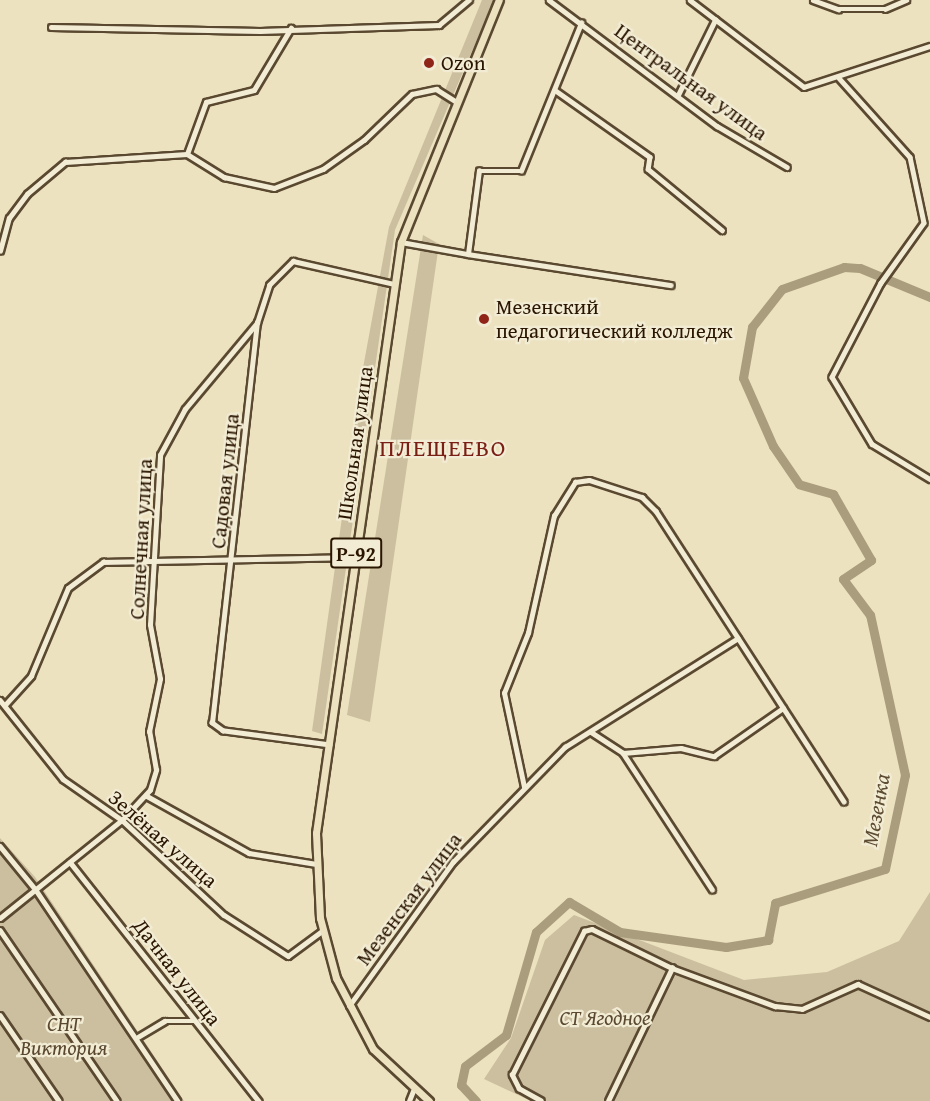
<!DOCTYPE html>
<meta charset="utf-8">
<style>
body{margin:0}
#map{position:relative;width:930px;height:1101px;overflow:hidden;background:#ece2bf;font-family:"Gentium Book Plus",serif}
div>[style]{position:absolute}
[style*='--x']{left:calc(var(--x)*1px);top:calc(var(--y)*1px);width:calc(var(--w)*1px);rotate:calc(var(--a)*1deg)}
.green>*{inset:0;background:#cbbf9f}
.river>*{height:9px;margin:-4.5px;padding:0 4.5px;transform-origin:4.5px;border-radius:4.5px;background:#aa9d7e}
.roads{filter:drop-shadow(2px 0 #5a4930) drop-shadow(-2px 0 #5a4930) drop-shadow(0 2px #5a4930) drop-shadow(0 -2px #5a4930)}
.minor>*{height:4.5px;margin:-2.25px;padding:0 2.25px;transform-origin:2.25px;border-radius:2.25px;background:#f3ecd5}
.primary>*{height:7px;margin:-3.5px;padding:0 3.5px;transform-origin:3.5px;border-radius:3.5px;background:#ece2bf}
.dots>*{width:16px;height:16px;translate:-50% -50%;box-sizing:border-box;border:3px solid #f3ecd5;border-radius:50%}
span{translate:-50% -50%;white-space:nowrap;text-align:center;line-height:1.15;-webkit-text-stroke:4.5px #f3ecd5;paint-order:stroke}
.shield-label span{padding:2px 4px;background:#f3ecd5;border:2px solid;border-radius:4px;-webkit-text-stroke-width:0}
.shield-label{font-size:20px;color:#2a1600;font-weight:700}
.poi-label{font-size:21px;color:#2a1600}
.left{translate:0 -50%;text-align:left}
.street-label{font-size:21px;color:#2a1600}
.park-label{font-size:21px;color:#5a4930;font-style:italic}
.water-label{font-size:22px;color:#5d4c32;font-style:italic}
.quarter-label{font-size:24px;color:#7a1f14;letter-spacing:1.5px}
</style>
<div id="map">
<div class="green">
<div style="clip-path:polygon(482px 0,494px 0,395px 230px,322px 734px,312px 731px,363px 368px,389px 227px)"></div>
<div style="clip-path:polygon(423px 235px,439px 244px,370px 722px,347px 715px)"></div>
<div style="clip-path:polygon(0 838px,35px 877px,184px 1101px,0 1101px)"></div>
<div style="clip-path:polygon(930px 892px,930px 1101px,531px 1101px,484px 1079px,511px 1038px,545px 940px,574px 915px,744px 980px,827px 972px,899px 941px)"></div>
</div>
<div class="river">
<div style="--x:476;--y:1101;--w:22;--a:-133"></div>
<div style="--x:461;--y:1085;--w:19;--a:-78"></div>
<div style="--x:465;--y:1066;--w:51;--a:-37.1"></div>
<div style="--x:506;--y:1035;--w:107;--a:-73.8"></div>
<div style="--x:536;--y:932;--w:45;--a:-42.3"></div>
<div style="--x:569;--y:902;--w:59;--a:30.5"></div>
<div style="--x:620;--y:932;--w:107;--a:8.1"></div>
<div style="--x:726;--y:947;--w:43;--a:-9.5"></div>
<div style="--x:768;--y:940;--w:38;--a:-79"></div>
<div style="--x:775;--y:903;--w:115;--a:-17.2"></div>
<div style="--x:885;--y:869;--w:96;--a:-78"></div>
<div style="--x:905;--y:775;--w:164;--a:-102.3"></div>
<div style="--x:870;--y:615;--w:45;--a:-126.9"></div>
<div style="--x:843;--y:579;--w:34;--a:-34"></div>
<div style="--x:871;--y:560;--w:76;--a:-119.9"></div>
<div style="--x:833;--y:494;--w:35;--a:-164"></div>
<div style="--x:799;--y:484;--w:46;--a:-124.4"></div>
<div style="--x:773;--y:446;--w:74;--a:-113.8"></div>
<div style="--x:743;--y:378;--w:52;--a:-80"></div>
<div style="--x:752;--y:327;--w:48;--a:-51.7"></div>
<div style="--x:782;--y:289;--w:66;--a:-19.5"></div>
<div style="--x:844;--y:267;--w:16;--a:4"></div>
<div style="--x:860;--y:268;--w:76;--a:22.5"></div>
</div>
<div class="roads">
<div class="minor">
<div style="--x:549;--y:0;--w:210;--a:36.9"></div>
<div style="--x:717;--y:126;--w:81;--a:30.4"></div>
<div style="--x:690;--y:0;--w:143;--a:37.3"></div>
<div style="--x:804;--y:87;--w:133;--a:-18"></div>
<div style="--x:813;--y:0;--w:27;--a:20"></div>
<div style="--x:838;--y:9;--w:47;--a:0"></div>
<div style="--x:885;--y:9;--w:23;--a:-23"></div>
<div style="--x:51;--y:27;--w:209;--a:1.1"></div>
<div style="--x:260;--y:31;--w:179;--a:-1.9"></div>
<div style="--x:439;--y:25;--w:39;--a:-40"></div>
<div style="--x:839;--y:78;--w:106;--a:48.1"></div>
<div style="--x:910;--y:157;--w:67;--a:78"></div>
<div style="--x:924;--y:223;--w:74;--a:125.6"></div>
<div style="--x:881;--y:283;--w:106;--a:117.5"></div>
<div style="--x:832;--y:377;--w:78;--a:59.2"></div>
<div style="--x:872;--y:444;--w:68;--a:31.1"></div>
<div style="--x:555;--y:90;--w:116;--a:35.2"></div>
<div style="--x:650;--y:157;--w:12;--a:99"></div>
<div style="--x:648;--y:169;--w:96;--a:39.5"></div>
<div style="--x:678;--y:95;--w:84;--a:-63.7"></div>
<div style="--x:187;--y:154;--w:55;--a:-69.9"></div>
<div style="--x:206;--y:102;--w:49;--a:-14"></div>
<div style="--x:254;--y:90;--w:72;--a:-59.2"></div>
<div style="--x:401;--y:242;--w:68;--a:10.2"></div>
<div style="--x:468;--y:254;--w:84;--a:-82.5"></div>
<div style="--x:479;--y:171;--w:42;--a:0"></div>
<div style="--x:521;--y:171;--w:160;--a:-67.9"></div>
<div style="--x:0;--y:251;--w:34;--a:-75"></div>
<div style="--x:9;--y:218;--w:30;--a:-53"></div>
<div style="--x:27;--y:194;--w:50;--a:-40.1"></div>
<div style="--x:65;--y:162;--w:122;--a:-3.8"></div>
<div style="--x:187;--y:154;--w:44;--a:31.9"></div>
<div style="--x:224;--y:177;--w:51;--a:12.4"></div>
<div style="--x:274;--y:188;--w:53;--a:-21.2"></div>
<div style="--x:323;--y:169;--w:50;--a:-35.3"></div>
<div style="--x:364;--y:140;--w:66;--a:-43.8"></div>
<div style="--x:412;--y:94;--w:25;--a:-12"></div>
<div style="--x:436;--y:89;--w:22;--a:32"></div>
<div style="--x:468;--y:254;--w:205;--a:8.7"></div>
<div style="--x:0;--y:700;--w:101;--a:51.4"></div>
<div style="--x:63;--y:779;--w:72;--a:34.8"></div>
<div style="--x:122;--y:820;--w:139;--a:43"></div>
<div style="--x:224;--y:915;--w:76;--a:32.6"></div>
<div style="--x:288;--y:956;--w:42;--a:-36.3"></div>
<div style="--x:5;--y:705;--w:39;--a:-48"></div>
<div style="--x:31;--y:676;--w:95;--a:-67.2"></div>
<div style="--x:68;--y:588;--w:44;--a:-36.6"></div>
<div style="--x:103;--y:562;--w:253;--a:-1.1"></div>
<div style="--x:591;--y:732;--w:38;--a:33"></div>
<div style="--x:623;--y:753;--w:58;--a:-4.9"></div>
<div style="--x:681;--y:748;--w:34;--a:14"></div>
<div style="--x:714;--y:756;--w:84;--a:-34.8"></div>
<div style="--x:330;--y:745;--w:108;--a:-172.5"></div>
<div style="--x:223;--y:731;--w:14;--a:-144"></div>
<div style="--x:212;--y:723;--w:403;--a:-83.6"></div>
<div style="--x:257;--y:323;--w:40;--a:-72"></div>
<div style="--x:269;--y:285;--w:34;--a:-45"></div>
<div style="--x:293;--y:261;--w:104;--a:12.8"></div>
<div style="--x:623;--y:753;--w:163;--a:56.8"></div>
<div style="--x:524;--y:787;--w:96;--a:-102"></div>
<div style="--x:504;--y:693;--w:65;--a:-68.2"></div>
<div style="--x:528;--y:633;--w:120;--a:-77.5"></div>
<div style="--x:554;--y:516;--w:40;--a:-58"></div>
<div style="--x:575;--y:482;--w:14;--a:-8"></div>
<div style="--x:589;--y:480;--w:56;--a:17.8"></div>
<div style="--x:642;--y:497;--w:20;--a:45"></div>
<div style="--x:656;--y:511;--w:346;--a:57.1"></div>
<div style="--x:147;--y:796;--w:117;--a:29.2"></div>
<div style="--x:249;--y:853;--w:68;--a:9.3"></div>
<div style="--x:0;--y:846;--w:57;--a:50.7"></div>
<div style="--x:36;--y:890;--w:254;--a:56.1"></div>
<div style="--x:70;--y:862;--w:305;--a:51.7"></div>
<div style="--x:0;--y:918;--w:156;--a:-38.8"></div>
<div style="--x:122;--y:820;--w:41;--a:-47"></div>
<div style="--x:150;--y:790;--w:21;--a:-73"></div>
<div style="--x:156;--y:770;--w:39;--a:-100"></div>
<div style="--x:149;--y:732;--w:54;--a:-78.3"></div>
<div style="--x:160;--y:679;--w:55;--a:-100.5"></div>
<div style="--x:150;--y:625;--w:170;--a:-86.6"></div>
<div style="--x:160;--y:455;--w:52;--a:-61.5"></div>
<div style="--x:185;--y:409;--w:112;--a:-50.1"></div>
<div style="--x:0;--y:930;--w:207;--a:55.6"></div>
<div style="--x:349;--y:1006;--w:178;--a:-54.2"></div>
<div style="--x:453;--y:862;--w:161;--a:-45.8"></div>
<div style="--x:565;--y:747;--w:204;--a:-32.2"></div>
<div style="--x:0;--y:1015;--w:104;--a:55.5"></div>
<div style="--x:138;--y:1037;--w:31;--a:-31"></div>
<div style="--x:165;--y:1021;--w:29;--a:0"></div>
<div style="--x:409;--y:1101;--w:11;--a:-68"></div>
<div style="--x:541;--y:1101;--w:25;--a:-151"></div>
<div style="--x:519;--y:1089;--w:16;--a:-117"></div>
<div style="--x:512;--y:1075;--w:161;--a:-63.4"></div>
<div style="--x:584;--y:931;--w:8;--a:-14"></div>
<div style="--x:592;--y:929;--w:89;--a:26"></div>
<div style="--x:608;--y:1101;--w:148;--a:-64.3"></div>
<div style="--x:672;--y:968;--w:110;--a:20.3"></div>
<div style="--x:775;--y:1006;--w:27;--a:6"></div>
<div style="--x:802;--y:1009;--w:61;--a:-24.1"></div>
<div style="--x:858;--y:984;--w:79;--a:24.6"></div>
</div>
<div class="primary">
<div style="--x:429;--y:1101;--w:76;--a:-137.1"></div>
<div style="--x:373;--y:1049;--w:80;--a:-117.5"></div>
<div style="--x:336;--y:978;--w:62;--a:-104.9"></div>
<div style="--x:320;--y:918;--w:85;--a:-92.7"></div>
<div style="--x:316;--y:833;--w:597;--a:-81.82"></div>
<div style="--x:401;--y:242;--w:261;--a:-68"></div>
</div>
</div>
<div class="dots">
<div style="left:429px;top:63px;background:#8f2418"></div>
<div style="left:484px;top:319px;background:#8f2418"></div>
</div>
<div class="shield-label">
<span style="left:356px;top:553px">Р-92</span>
</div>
<div class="poi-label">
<span class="left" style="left:441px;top:63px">Ozon</span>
<span class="left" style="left:496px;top:319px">Мезенский<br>педагогический колледж</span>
</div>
<div class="street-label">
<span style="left:691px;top:82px;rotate:36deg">Центральная улица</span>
<span style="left:355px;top:443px;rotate:-82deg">Школьная улица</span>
<span style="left:225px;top:481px;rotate:-84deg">Садовая улица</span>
<span style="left:141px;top:539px;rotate:-87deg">Солнечная улица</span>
<span style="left:163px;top:839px;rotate:41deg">Зелёная улица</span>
<span style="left:409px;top:899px;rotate:-53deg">Мезенская улица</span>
<span style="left:177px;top:972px;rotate:52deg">Дачная улица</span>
</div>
<div class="park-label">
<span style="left:605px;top:1018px">СТ Ягодное</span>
<span style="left:64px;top:1036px">СНТ<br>Виктория</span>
</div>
<div class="water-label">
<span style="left:876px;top:810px;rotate:-80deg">Мезенка</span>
</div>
<div class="quarter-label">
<span style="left:443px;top:448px">ПЛЕЩЕЕВО</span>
</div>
</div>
